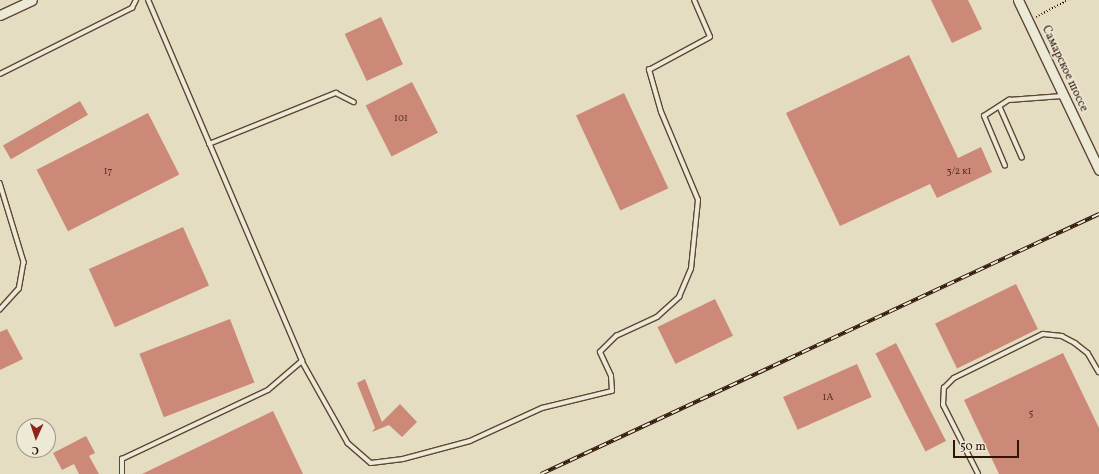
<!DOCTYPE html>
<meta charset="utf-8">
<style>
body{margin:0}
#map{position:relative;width:1099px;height:474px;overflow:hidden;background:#e4ddc1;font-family:Vollkorn,serif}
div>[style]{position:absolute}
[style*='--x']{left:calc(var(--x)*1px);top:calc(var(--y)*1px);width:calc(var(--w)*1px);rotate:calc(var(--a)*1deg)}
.building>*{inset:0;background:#cd8978;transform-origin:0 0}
.path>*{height:1.5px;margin-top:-0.75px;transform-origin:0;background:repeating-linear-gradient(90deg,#2f1508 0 1px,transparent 0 3px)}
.roads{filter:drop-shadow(1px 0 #5c4736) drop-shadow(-1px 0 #5c4736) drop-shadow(0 1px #5c4736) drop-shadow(0 -1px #5c4736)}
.service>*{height:3.5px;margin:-1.75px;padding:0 1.75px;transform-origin:1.75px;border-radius:1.75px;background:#ede9d7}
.tertiary>*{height:9px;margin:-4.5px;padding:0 4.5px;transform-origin:4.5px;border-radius:4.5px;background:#ede9d7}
.rail>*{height:4px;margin-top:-2px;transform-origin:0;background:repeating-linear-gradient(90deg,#ede9d7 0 8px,#2f1508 0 16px);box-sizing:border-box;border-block:1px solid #2f1508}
span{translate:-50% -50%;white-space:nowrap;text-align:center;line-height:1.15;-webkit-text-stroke:3px #ede9d7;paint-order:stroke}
.number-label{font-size:10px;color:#563224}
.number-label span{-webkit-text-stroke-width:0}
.street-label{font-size:12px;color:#2f1508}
.north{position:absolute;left:16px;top:418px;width:40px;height:40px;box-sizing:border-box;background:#ede9d7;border:1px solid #a19484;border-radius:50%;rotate:183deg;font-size:11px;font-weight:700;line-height:16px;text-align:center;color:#2f1508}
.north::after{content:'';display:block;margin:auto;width:14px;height:18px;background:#8f2418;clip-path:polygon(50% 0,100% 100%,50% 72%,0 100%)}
.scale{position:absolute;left:953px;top:440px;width:66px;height:18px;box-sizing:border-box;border:2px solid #2f1508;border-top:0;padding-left:5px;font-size:12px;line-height:14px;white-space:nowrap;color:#2f1508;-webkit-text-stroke:3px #ede9d7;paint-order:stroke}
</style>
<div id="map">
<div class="building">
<div style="clip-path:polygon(931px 0,968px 0,982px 29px,952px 43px)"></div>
<div style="left:381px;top:17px;width:52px;height:40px;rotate:65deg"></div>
<div style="clip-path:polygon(909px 55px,958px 158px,981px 147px,992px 172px,937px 198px,930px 184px,840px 226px,786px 113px)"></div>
<div style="left:412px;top:82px;width:57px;height:52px;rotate:63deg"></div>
<div style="left:624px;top:93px;width:105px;height:53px;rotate:65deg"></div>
<div style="left:80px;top:101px;width:16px;height:89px;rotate:60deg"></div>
<div style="left:148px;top:113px;width:69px;height:125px;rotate:63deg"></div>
<div style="left:183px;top:227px;width:64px;height:103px;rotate:66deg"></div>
<div style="left:1016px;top:284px;width:50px;height:90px;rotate:64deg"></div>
<div style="left:715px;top:299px;width:41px;height:64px;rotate:64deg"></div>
<div style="left:230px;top:319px;width:68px;height:97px;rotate:69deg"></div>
<div style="clip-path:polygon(7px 329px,23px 359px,0 370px,0 332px)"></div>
<div style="left:896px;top:343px;width:110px;height:23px;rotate:63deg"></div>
<div style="clip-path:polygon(1063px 353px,1099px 428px,1099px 474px,999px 474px,964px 400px)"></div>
<div style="left:857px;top:364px;width:36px;height:81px;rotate:66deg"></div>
<div style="clip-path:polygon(365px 379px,382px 422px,400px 404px,417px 422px,402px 437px,389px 425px,372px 432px,375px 428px,357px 383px)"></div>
<div style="clip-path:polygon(273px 411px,303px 474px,142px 474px)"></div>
<div style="clip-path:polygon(86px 436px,95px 453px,89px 456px,99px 474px,79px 474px,74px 464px,62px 470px,53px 453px)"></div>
</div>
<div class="path">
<div style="--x:1036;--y:17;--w:36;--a:-28"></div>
</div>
<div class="roads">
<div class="service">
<div style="--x:0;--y:74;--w:148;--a:-26.6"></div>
<div style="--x:132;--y:8;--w:9;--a:-63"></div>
<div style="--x:1000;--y:107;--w:55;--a:66.3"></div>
<div style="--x:209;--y:144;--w:137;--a:-21.9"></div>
<div style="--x:336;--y:93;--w:20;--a:27"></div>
<div style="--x:1005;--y:166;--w:54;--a:-112.8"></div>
<div style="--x:984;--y:116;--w:30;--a:-33"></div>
<div style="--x:1009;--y:100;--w:53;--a:-4.3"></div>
<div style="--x:0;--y:183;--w:83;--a:73.1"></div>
<div style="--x:24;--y:262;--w:27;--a:100"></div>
<div style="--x:19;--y:289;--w:28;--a:132"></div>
<div style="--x:302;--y:361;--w:94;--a:60.7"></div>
<div style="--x:348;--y:443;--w:30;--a:41"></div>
<div style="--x:371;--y:463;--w:32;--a:-7"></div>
<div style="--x:403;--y:459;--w:69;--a:-15"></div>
<div style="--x:470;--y:441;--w:79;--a:-24.6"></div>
<div style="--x:542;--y:408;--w:72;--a:-13.7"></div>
<div style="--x:612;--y:391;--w:15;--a:-94"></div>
<div style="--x:611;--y:376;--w:26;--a:-115"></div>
<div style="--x:600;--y:352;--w:23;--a:-45"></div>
<div style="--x:616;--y:336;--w:45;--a:-24.9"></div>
<div style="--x:657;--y:317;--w:30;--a:-42"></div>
<div style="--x:679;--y:297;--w:30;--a:-67"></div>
<div style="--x:691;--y:269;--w:69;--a:-84.2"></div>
<div style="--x:698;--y:200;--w:95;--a:-112.8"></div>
<div style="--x:661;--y:112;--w:44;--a:-105.9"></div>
<div style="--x:649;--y:70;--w:69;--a:-28.4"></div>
<div style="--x:710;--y:37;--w:40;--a:-113.4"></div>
<div style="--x:122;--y:474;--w:15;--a:-90"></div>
<div style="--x:122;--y:459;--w:161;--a:-25.3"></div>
<div style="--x:268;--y:390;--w:45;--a:-40.5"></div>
<div style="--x:302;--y:361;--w:392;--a:-113.1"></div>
<div style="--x:978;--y:474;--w:77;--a:-116.9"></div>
<div style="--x:943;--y:405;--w:17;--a:-87"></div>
<div style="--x:944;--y:388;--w:14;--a:-45"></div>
<div style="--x:954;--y:378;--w:99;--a:-26.3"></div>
<div style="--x:1043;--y:334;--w:19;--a:6"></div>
<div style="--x:1062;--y:336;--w:15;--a:28"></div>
<div style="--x:1075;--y:343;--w:16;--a:38"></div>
<div style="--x:1088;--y:353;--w:22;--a:60"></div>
</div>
<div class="tertiary">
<div style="--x:1018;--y:0;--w:188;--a:64.5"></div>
<div style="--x:0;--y:15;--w:35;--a:-25"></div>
</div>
</div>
<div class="rail">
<div style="--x:541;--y:474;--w:616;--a:-24.98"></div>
</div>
<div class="number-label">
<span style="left:401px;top:119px">101</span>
<span style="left:108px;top:172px">17</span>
<span style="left:959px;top:172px">3/2 к1</span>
<span style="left:828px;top:398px">1А</span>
<span style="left:1031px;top:414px">5</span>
</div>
<div class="street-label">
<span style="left:1064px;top:69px;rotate:65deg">Самарское шоссе</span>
</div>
<div class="north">С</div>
<div class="scale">50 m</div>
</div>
